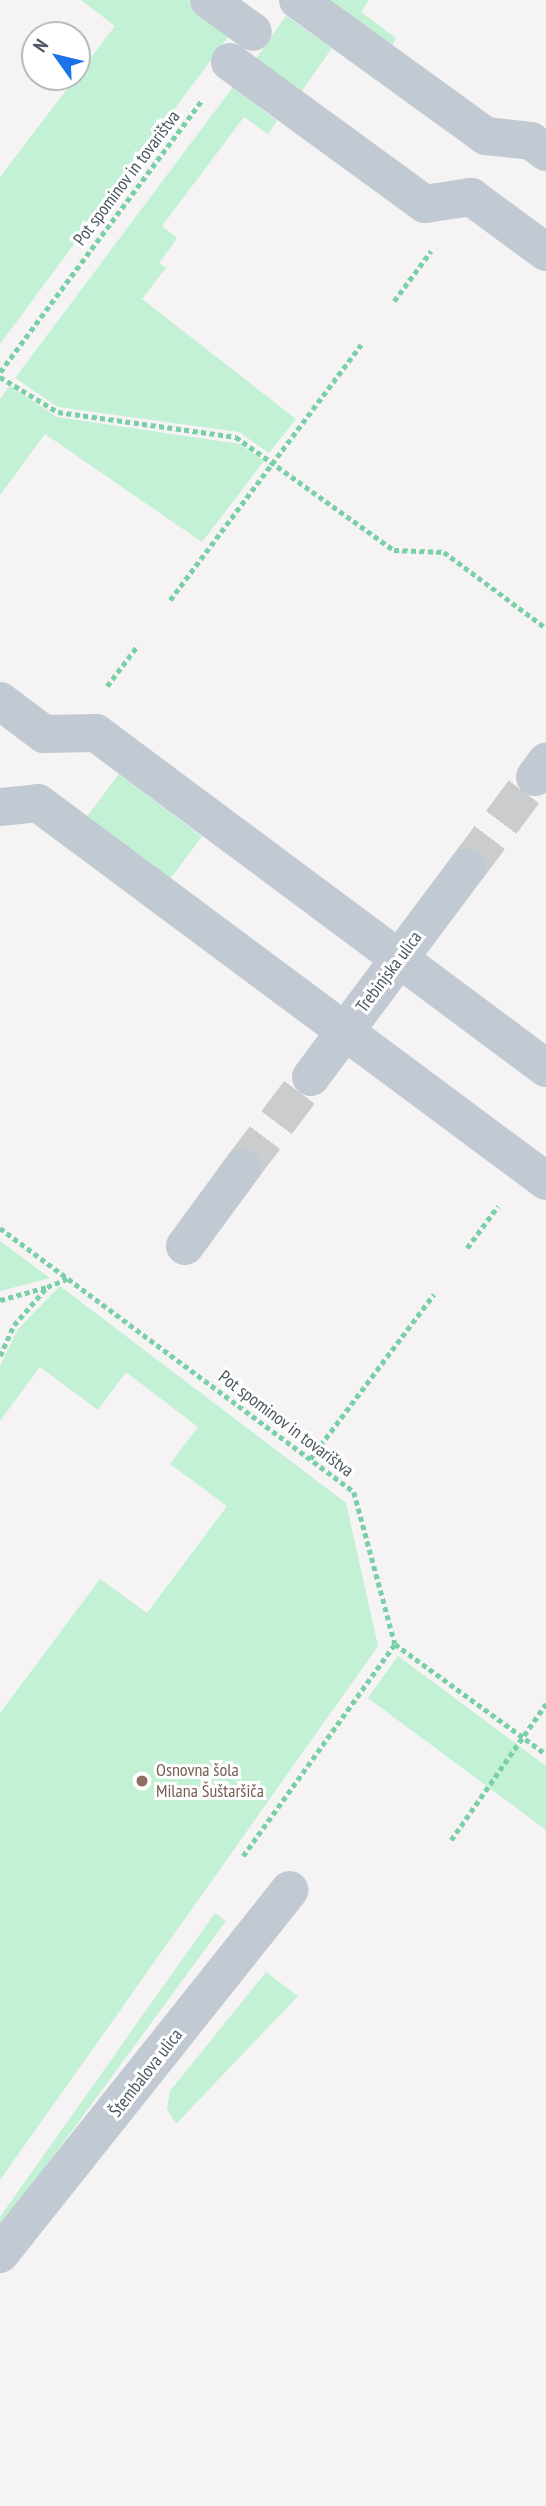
<!DOCTYPE html>
<meta charset="utf-8">
<style>
body{margin:0}
#map{position:relative;width:546px;height:2506px;overflow:hidden;background:#f5f3f3;font-family:"PT Sans Narrow",sans-serif}
div>[style]{position:absolute}
[style*='--x']{left:calc(var(--x)*1px);top:calc(var(--y)*1px);width:calc(var(--w)*1px);rotate:calc(var(--a)*1deg)}
.green>*{inset:0;background:#c3f1d5;transform-origin:0 0}
.minor-tunnel>*{height:38px;margin-top:-19px;transform-origin:0;background:repeating-linear-gradient(90deg,#caccce 0 38px,transparent 0 57px)}
.path>*{height:4.5px;margin-top:-2.25px;transform-origin:0;background:repeating-linear-gradient(90deg,#7ad0a6 0 5px,transparent 0 8.5px)}
.minor>*{height:38px;margin:-19px;padding:0 19px;transform-origin:19px;border-radius:19px;background:#c1cad2}
.dots>*{width:19px;height:19px;translate:-50% -50%;box-sizing:border-box;border:4px solid #fff;border-radius:50%}
span{translate:-50% -50%;white-space:nowrap;text-align:center;line-height:1.15;-webkit-text-stroke:6px #fff;paint-order:stroke}
.street-label{font-size:18px;color:#4a5661}
.education-label{font-size:18px;color:#785e54}
.left{translate:0 -50%;text-align:left}
.north{position:absolute;left:21px;top:21px;width:70px;height:70px;box-sizing:border-box;background:#fff;border:2px solid #b7bbc0;border-radius:50%;rotate:304deg;font-size:19px;font-weight:700;line-height:28px;text-align:center;color:#4a5661}
.north::after{content:'';display:block;margin:auto;width:24px;height:32px;background:#1a73e8;clip-path:polygon(50% 0,100% 100%,50% 72%,0 100%)}
</style>
<div id="map">
<div class="green">
<div style="clip-path:polygon(81px 0,188px 0,231px 33px,0 344px,0 177px,115px 26px)"></div>
<div style="clip-path:polygon(328px 0,369px 0,361px 12px,396px 38px,392px 45px)"></div>
<div style="left:286px;top:16px;width:56px;height:56px;rotate:35deg"></div>
<div style="clip-path:polygon(233px 87px,277px 121px,268px 134px,244px 117px,162px 226px,177px 238px,159px 263px,166px 268px,142px 299px,296px 419px,269px 453px,239px 432px,58px 407px,15px 378px)"></div>
<div style="clip-path:polygon(10px 386px,57px 417px,240px 444px,264px 461px,202px 542px,45px 434px,0 495px,0 399px)"></div>
<div style="left:119px;top:774px;width:104px;height:57px;rotate:37deg"></div>
<div style="clip-path:polygon(0 1241px,50px 1278px,0 1291px)"></div>
<div style="clip-path:polygon(60px 1286px,346px 1503px,378px 1646px,0 2180px,0 1713px,100px 1579px,147px 1613px,227px 1506px,170px 1464px,198px 1427px,126px 1372px,98px 1410px,40px 1367px,0 1421px,0 1366px,18px 1329px)"></div>
<div style="clip-path:polygon(398px 1656px,546px 1766px,546px 1830px,368px 1698px)"></div>
<div style="clip-path:polygon(215px 1913px,226px 1921px,0 2229px,0 2217px)"></div>
<div style="clip-path:polygon(266px 1972px,298px 1996px,176px 2124px,167px 2109px,170px 2091px)"></div>
</div>
<div class="minor-tunnel">
<div style="--x:467;--y:868;--w:114;--a:-53.2"></div>
<div style="--x:242;--y:1168;--w:114;--a:-52.8"></div>
</div>
<div class="path">
<div style="--x:394;--y:301;--w:62;--a:-53.5"></div>
<div style="--x:0;--y:372;--w:340;--a:-53.4"></div>
<div style="--x:0;--y:377;--w:68;--a:31.1"></div>
<div style="--x:58;--y:412;--w:180;--a:8"></div>
<div style="--x:236;--y:437;--w:194;--a:35.6"></div>
<div style="--x:394;--y:550;--w:50;--a:2.3"></div>
<div style="--x:444;--y:552;--w:127;--a:36.7"></div>
<div style="--x:170;--y:600;--w:319;--a:-53.2"></div>
<div style="--x:107;--y:686;--w:51;--a:-52.9"></div>
<div style="--x:0;--y:1228;--w:442;--a:36.7"></div>
<div style="--x:354;--y:1492;--w:157;--a:74.9"></div>
<div style="--x:467;--y:1248;--w:52;--a:-53.6"></div>
<div style="--x:0;--y:1300;--w:49;--a:-15.5"></div>
<div style="--x:0;--y:1356;--w:34;--a:-66"></div>
<div style="--x:14;--y:1325;--w:50;--a:-49"></div>
<div style="--x:47;--y:1287;--w:22;--a:-22"></div>
<div style="--x:310;--y:1459;--w:206;--a:-53.1"></div>
<div style="--x:395;--y:1644;--w:187;--a:36.1"></div>
<div style="--x:451;--y:1840;--w:166;--a:-55.1"></div>
<div style="--x:243;--y:1856;--w:261;--a:-54.4"></div>
</div>
<div class="minor">
<div style="--x:209;--y:0;--w:54;--a:36"></div>
<div style="--x:298;--y:0;--w:232;--a:35.9"></div>
<div style="--x:486;--y:136;--w:45;--a:6.3"></div>
<div style="--x:531;--y:141;--w:19;--a:36"></div>
<div style="--x:230;--y:62;--w:241;--a:36.1"></div>
<div style="--x:425;--y:204;--w:47;--a:-8.7"></div>
<div style="--x:471;--y:197;--w:93;--a:36.3"></div>
<div style="--x:0;--y:701;--w:55;--a:36.9"></div>
<div style="--x:44;--y:734;--w:52;--a:-1.1"></div>
<div style="--x:96;--y:733;--w:561;--a:36.67"></div>
<div style="--x:535;--y:777;--w:19;--a:-54"></div>
<div style="--x:0;--y:807;--w:38;--a:-6"></div>
<div style="--x:38;--y:803;--w:633;--a:36.65"></div>
<div style="--x:311;--y:1077;--w:261;--a:-53.3"></div>
<div style="--x:185;--y:1246;--w:97;--a:-53.8"></div>
<div style="--x:0;--y:2254;--w:465;--a:-51.5"></div>
</div>
<div class="dots">
<div style="left:142px;top:1781px;background:#8d6e63"></div>
</div>
<div class="street-label">
<span style="left:127px;top:178px;rotate:-53deg">Pot spominov in tovarištva</span>
<span style="left:389px;top:972px;rotate:-53deg">Trebinjska ulica</span>
<span style="left:286px;top:1424px;rotate:37deg">Pot spominov in tovarištva</span>
<span style="left:146px;top:2073px;rotate:-52deg">Štembalova ulica</span>
</div>
<div class="education-label">
<span class="left" style="left:156px;top:1781px">Osnovna šola<br>Milana Šuštaršiča</span>
</div>
<div class="north">N</div>
</div>
